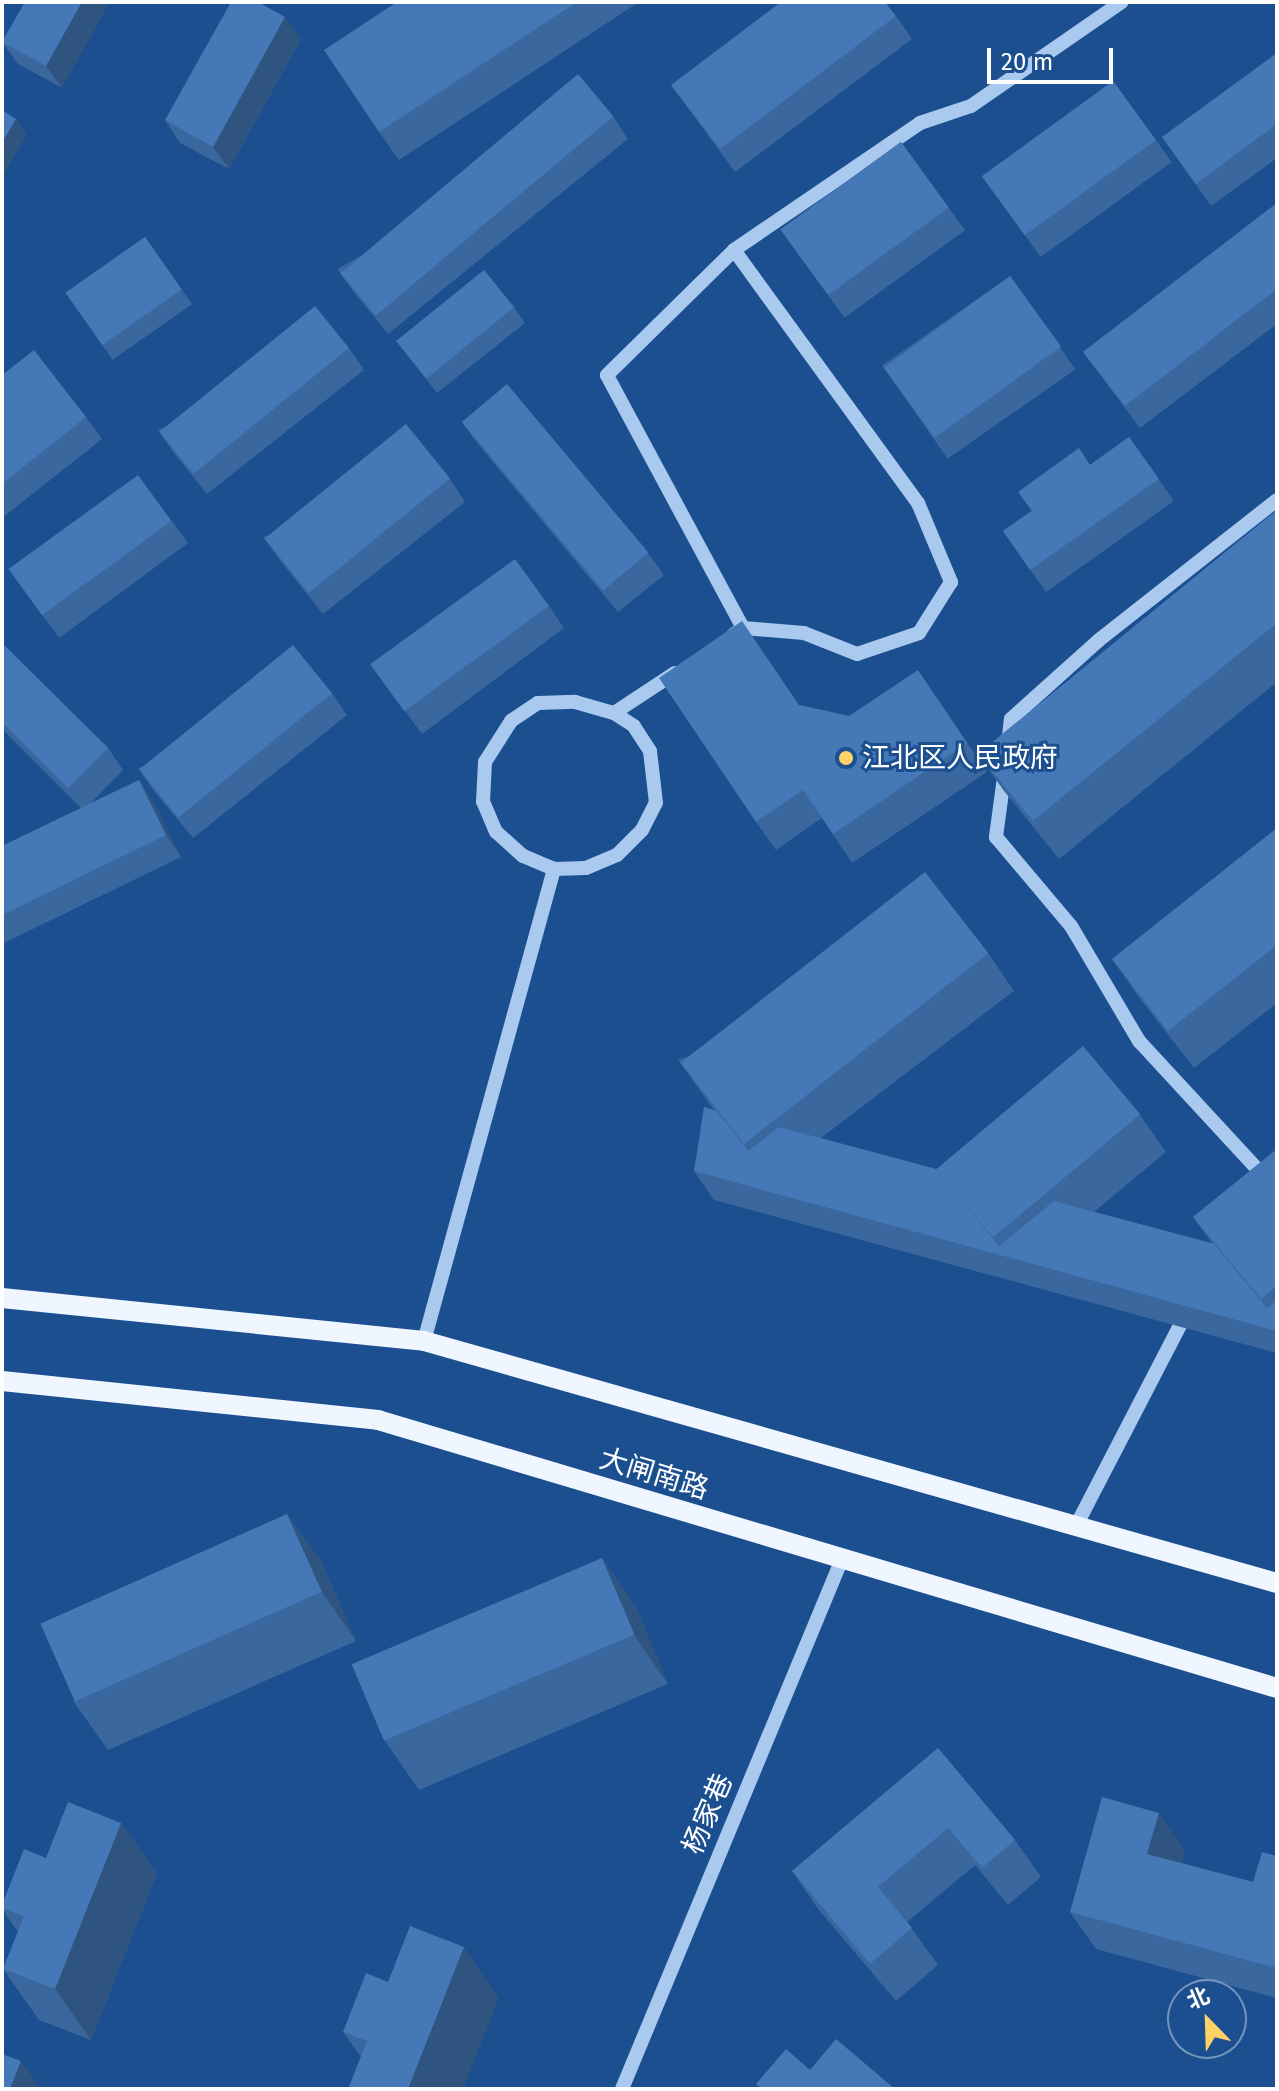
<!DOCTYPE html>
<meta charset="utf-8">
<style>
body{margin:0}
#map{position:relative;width:1279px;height:2091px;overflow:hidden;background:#1b4f8f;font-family:"Fira Sans","Noto Sans SC",sans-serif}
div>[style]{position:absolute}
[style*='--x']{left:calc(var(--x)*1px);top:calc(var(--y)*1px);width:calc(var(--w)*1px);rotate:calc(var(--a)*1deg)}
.minor>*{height:14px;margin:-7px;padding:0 7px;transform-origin:7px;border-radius:7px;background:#a9c9ee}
.major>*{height:20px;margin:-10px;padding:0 10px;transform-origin:10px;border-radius:10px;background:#f0f6ff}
.wall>*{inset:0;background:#3a679d;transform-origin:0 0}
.shaded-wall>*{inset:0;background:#305480}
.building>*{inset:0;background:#4478b7;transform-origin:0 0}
.dots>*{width:22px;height:22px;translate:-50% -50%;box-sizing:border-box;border:4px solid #1b4f8f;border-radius:50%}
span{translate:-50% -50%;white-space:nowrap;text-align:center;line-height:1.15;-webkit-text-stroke:6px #1b4f8f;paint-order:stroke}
.poi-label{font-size:28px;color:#fff}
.left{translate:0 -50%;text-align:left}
.street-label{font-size:28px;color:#fff}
.frame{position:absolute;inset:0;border:4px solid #fff;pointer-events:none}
.north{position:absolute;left:1167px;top:1979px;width:80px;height:80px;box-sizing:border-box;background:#1b4f8f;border:2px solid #7695bc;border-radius:50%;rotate:337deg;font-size:22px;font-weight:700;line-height:32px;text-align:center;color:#fff}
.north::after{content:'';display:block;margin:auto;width:28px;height:36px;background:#ffd166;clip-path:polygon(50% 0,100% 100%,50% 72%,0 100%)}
.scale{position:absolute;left:987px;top:48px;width:126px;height:36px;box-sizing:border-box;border:4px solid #fff;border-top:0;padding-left:10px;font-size:24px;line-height:28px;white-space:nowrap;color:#fff;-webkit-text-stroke:6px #1b4f8f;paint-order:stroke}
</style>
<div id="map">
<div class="minor">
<div style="--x:734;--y:250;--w:313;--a:54"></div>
<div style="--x:918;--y:503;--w:86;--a:67.3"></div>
<div style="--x:951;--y:582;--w:60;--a:122.1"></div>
<div style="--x:919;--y:633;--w:65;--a:161.3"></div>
<div style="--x:857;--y:654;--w:57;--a:-158.4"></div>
<div style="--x:804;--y:633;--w:61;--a:-175.3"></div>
<div style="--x:733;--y:635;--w:12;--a:-35"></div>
<div style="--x:743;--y:628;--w:287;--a:-118.3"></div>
<div style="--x:607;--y:375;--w:178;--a:-44.5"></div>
<div style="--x:734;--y:250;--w:225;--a:-34.3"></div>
<div style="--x:920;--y:123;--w:54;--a:-18.4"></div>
<div style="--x:971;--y:106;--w:183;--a:-34.6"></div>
<div style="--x:1008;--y:746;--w:27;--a:-84"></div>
<div style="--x:1011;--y:719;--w:118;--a:-41.9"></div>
<div style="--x:1099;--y:640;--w:226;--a:-38.2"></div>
<div style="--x:1005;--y:770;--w:68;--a:97.7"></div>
<div style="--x:996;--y:837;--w:116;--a:49.9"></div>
<div style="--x:1071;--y:926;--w:134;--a:59.4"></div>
<div style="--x:1139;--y:1041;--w:177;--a:47.3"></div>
<div style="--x:554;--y:869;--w:32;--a:-2"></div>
<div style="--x:586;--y:868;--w:34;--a:-23"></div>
<div style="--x:617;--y:855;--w:35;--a:-45"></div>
<div style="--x:642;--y:830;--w:30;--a:-63"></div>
<div style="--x:656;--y:803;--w:52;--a:-96.6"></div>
<div style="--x:650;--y:751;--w:30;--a:-123"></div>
<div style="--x:634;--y:726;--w:24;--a:-147"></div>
<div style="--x:424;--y:1341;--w:490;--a:-74.6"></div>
<div style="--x:554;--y:869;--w:34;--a:-157"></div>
<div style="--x:523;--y:856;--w:36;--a:-138"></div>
<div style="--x:496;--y:832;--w:33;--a:-113"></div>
<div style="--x:483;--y:802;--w:40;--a:-87.1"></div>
<div style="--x:485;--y:762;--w:49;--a:-57.6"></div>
<div style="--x:511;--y:721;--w:32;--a:-34"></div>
<div style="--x:538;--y:703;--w:37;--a:-2"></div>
<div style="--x:575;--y:702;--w:41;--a:15.8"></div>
<div style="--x:614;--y:713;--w:73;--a:-33.3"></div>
<div style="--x:1076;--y:1526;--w:243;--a:-62.6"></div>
<div style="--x:622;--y:2089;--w:574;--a:-67.46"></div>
</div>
<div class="major">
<div style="--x:2;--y:1298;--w:424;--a:5.8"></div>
<div style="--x:424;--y:1341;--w:887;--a:15.84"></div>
<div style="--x:2;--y:1381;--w:378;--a:5.9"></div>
<div style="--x:378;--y:1420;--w:938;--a:16.6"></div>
</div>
<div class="wall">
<div style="clip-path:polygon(25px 2px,62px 88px,18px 64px,2px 42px)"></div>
<div style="clip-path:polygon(397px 2px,639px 2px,399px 160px,379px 132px)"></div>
<div style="clip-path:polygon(896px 16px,912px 39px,735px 172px,671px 85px)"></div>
<div style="clip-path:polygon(301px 39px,229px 169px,180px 143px,165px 120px)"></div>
<div style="clip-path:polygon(1277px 53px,1277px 158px,1211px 206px,1162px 137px)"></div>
<div style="left:1113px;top:81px;width:100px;height:162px;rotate:54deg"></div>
<div style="clip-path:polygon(613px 116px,628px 139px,388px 334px,353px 291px,337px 269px)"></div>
<div style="left:901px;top:142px;width:109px;height:149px;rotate:54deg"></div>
<div style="clip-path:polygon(1277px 203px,1277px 324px,1140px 428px,1083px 352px)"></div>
<div style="left:145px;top:237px;width:82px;height:97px;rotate:55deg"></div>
<div style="left:1010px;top:276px;width:114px;height:156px;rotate:55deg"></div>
<div style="clip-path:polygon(514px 307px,525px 323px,437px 393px,396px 341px)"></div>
<div style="clip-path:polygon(349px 348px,364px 370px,207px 494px,173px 452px,158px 430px)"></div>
<div style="clip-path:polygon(2px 375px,86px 417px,102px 439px,2px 518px)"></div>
<div style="clip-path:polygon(462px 422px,648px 553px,664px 575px,618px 612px,478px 444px)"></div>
<div style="clip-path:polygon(1129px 437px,1174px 501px,1046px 592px,1003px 531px,1031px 511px,1090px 465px)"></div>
<div style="clip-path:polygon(450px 479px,465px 502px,323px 614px,279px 559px,263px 537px)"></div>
<div style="clip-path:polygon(1277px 510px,1277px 682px,1059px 859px,1004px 791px,978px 754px)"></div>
<div style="clip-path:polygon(172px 521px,188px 543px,59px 638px,9px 569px)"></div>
<div style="clip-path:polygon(549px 606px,564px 628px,422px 734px,371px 665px)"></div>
<div style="clip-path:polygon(2px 643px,108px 748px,123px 770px,91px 803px,139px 780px,154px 802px,181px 857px,2px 944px,2px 846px,81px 808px,2px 729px)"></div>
<div style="clip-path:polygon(332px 693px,347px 715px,193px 838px,154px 791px,138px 768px)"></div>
<div style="clip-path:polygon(937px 698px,987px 772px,852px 863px,822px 818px,776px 850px,756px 822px,800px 705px,849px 716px)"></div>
<div style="clip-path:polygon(1277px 828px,1277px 1003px,1194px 1068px,1138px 996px,1112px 959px)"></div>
<div style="clip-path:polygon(988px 953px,1014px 991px,821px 1138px,936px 1169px,1140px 1115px,1166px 1152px,1094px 1212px,1212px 1243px,1193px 1217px,1277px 1149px,1277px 1353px,714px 1200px,694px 1171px,714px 1110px,678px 1060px)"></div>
<div style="clip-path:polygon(287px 1514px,322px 1563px,356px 1641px,108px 1750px,73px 1701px)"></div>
<div style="clip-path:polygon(602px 1558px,636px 1607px,668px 1684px,419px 1790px,385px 1741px)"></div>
<div style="clip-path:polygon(938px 1748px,1015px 1840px,1041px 1877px,1008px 1905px,975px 1865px,907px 1922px,938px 1965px,896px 2001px,818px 1909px,792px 1871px)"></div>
<div style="clip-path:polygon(121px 1823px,157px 1873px,91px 2040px,39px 2020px,3px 1969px,18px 1932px,2px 1909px,2px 1905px,46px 1858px)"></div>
<div style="clip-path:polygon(1185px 1850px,1181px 1863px,1253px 1882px,1277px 1856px,1277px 1998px,1096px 1949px,1070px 1912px)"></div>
<div style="clip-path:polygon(388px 1982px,499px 1998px,361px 2057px,343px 2032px)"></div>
</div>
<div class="shaded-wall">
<div style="clip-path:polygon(82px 2px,110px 2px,62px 88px,46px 66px)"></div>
<div style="clip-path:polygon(285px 17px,301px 39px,229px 169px,213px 147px)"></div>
<div style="clip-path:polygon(16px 119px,27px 134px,2px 178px,2px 143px)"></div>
<div style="clip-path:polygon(139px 780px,154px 802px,181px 857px,166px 835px)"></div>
<div style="clip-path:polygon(287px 1514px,322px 1563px,356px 1641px,322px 1592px)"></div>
<div style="clip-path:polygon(602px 1558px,636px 1607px,668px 1684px,634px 1635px)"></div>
<div style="clip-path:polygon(1159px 1813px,1185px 1850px,1174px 1891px,1147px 1854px)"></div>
<div style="clip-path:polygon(121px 1823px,157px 1873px,91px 2040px,55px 1989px)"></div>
<div style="clip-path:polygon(464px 1947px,499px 1998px,463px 2089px,408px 2089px)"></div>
<div style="clip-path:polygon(21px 2061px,41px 2089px,10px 2089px)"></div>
</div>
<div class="building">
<div style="clip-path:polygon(25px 2px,82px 2px,46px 66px,2px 42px)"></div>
<div style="clip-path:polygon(231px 2px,258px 2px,285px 17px,213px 147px,165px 120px)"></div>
<div style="clip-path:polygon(397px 2px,577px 2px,379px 132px,324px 50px)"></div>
<div style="clip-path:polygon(781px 2px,885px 2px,896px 16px,720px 149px,671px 85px)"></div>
<div style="clip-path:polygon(1277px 53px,1277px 124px,1196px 184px,1162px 137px)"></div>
<div style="left:578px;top:74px;width:55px;height:310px;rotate:50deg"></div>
<div style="left:1113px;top:81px;width:73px;height:162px;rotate:54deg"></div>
<div style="clip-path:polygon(2px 110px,16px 119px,2px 143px)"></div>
<div style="left:901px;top:142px;width:81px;height:149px;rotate:54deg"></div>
<div style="clip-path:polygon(1277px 203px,1277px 289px,1125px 406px,1083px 352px)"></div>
<div style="left:145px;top:237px;width:64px;height:97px;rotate:55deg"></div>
<div style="left:484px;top:270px;width:48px;height:113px;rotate:51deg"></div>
<div style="left:1010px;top:276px;width:87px;height:156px;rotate:54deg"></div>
<div style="left:315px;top:306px;width:54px;height:200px;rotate:51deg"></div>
<div style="clip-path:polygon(34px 350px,86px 417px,2px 484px,2px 375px)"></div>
<div style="left:507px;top:384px;width:220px;height:59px;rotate:50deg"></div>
<div style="left:406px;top:424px;width:70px;height:182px;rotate:51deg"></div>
<div style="clip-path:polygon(1129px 437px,1159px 479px,1030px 570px,1003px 531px,1032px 511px,1018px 492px,1079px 448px,1090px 465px)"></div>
<div style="left:138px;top:475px;width:57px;height:160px;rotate:54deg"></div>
<div style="clip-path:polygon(1277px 510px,1277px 623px,1033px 821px,978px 754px)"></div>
<div style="left:515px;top:559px;width:58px;height:179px;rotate:54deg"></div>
<div style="clip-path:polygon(742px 621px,799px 705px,849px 716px,918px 670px,967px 743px,833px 834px,803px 790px,756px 822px,659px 678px)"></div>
<div style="clip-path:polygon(2px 643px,108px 748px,68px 788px,2px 722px)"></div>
<div style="left:293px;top:645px;width:62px;height:198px;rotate:51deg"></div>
<div style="clip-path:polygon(139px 780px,166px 835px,2px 915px,2px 846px)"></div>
<div style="clip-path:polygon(1277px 828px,1277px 945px,1168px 1031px,1112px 959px)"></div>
<div style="left:925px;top:872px;width:103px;height:310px;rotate:52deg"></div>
<div style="left:1083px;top:1046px;width:89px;height:192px;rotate:50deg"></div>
<div style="clip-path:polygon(704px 1107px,717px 1111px,748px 1151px,779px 1127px,936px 1169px,999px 1246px,1054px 1201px,1214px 1244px,1267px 1308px,1277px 1300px,1277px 1331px,694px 1171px)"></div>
<div style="clip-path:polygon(1277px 1149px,1277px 1286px,1261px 1299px,1193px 1217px)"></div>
<div style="left:287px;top:1514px;width:85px;height:270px;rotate:66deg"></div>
<div style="left:602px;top:1558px;width:83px;height:272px;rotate:67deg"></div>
<div style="clip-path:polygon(938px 1748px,1015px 1840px,982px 1868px,948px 1828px,878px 1887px,912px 1928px,870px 1964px,792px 1871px)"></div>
<div style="clip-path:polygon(1102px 1797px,1159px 1813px,1147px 1854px,1253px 1882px,1262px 1852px,1277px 1856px,1277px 1968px,1070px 1912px)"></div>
<div style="clip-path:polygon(68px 1802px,121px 1823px,55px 1989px,3px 1969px,24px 1916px,2px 1908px,2px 1905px,24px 1849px,46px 1858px)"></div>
<div style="clip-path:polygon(410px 1926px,464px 1947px,408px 2089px,348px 2089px,367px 2041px,343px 2032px,366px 1973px,388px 1982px)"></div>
<div style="clip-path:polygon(836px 2039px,895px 2089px,762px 2089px,756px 2084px,786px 2049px,810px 2070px)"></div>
<div style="clip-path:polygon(2px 2054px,21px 2061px,10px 2089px,2px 2089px)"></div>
</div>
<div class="dots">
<div style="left:846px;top:758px;background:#ffd166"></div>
</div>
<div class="poi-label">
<span class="left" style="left:862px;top:758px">江北区人民政府</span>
</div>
<div class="street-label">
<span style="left:654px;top:1474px;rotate:17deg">大闸南路</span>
<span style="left:708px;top:1814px;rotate:-67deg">杨家巷</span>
</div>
<div class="frame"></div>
<div class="north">北</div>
<div class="scale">20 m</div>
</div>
